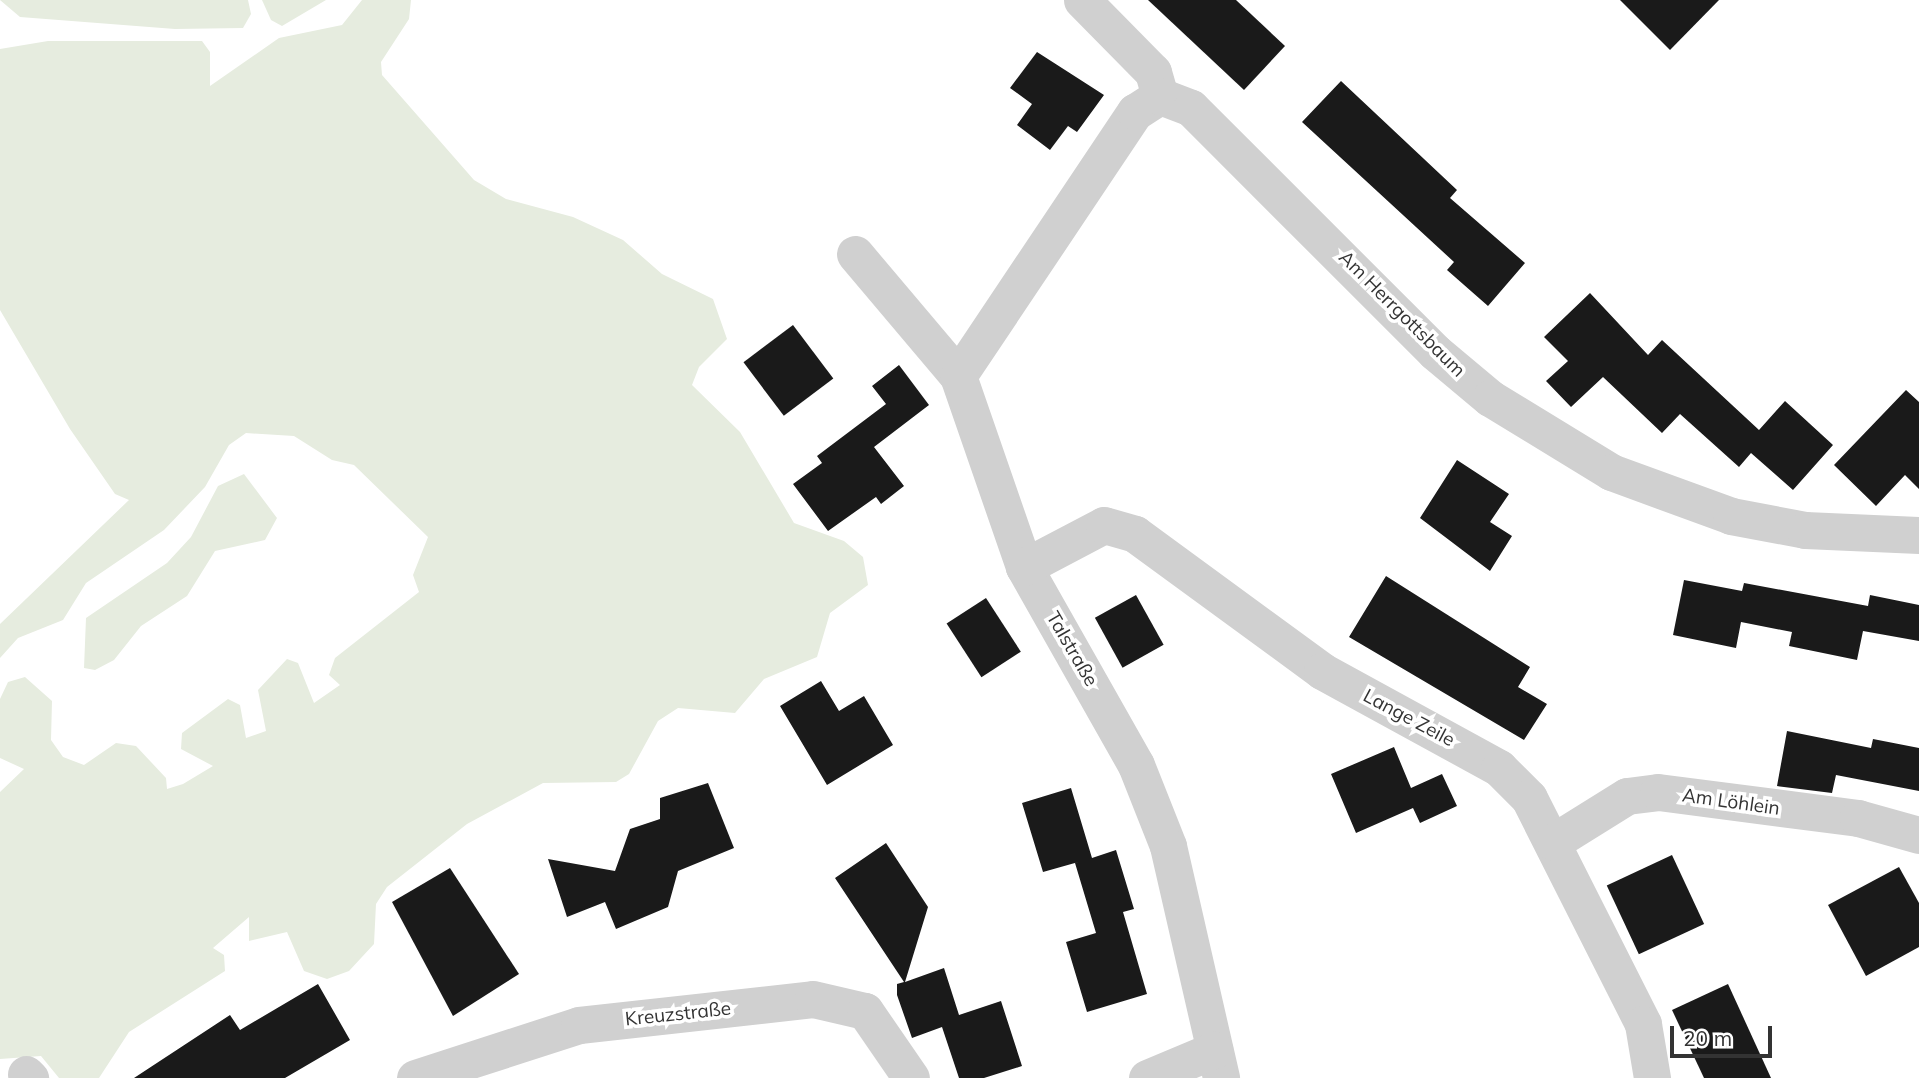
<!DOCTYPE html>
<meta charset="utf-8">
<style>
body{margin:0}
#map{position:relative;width:1919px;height:1078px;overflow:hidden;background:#fff;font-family:Mulish,sans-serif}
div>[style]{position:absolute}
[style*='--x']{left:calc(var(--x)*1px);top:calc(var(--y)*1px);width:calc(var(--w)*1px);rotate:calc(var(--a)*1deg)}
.green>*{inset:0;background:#e6ecdf}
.building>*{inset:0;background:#1a1a1a;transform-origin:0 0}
.minor>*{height:37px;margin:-18.5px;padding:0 18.5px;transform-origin:18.5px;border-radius:18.5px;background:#d0d0d0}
span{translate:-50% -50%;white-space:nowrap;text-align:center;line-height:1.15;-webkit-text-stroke:7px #fff;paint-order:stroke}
.street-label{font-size:19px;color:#333}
.scale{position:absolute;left:1670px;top:1026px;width:102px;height:32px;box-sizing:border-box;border:4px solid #333;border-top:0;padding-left:9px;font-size:21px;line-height:24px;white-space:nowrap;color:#333;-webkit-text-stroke:5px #fff;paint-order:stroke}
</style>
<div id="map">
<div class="green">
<div style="clip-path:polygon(0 0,248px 0,251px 14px,243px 28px,175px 29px,20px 17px)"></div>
<div style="clip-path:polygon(262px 0,326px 0,282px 26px,271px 20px)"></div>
<div style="clip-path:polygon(362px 0,411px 0,409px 19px,381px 62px,382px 75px,474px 180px,506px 199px,573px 217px,623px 240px,662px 274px,713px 299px,727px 339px,699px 367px,692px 385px,740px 432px,794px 523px,844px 541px,863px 557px,868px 585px,830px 613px,817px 657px,764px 679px,735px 713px,678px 708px,658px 721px,629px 774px,616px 782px,543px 783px,467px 824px,387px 887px,376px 904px,374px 944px,349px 971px,327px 979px,304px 971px,287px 932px,249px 941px,249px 917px,213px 948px,224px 955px,225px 971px,129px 1032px,99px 1078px,59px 1078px,41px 1056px,0 1059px,0 792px,24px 769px,0 758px,0 699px,8px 682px,25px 677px,52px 701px,51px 740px,63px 757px,84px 765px,116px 743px,136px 746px,166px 778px,167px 789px,183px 784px,213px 766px,181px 749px,182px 733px,228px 699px,240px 705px,246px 738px,266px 731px,258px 690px,287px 659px,298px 663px,314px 703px,340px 685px,329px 675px,335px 658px,419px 592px,413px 575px,428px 537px,354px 465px,332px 460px,294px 436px,246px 433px,229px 445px,205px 487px,164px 530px,86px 583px,63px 620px,18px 638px,0 658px,0 624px,129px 500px,115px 494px,70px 429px,0 310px,0 49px,48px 41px,202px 41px,210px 52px,210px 86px,279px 38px,342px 25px)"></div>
<div style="clip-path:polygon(244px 474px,277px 518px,265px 540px,215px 551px,187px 596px,141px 626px,114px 660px,95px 670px,84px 668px,86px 618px,167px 563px,191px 537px,218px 486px)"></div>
</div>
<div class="building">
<div style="clip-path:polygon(1148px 0,1236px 0,1285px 46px,1244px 90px)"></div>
<div style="clip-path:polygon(1620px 0,1719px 0,1670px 50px)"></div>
<div style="clip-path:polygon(1037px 52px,1104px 95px,1077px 132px,1068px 126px,1050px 150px,1017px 125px,1032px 104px,1010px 88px)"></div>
<div style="clip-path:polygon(1341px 81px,1457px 190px,1450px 198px,1525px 263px,1488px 306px,1447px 270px,1454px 262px,1302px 122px)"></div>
<div style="clip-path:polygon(1590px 293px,1648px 355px,1662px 340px,1759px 430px,1785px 401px,1833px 445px,1793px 490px,1751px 453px,1739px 467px,1680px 414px,1662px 433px,1603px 377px,1571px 407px,1546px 381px,1568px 361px,1544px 337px)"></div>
<div style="left:793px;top:325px;width:67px;height:62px;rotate:53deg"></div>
<div style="clip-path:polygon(899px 365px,929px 405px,874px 447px,904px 486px,881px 504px,876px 497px,828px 531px,793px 484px,822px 463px,817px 456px,886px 404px,872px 386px)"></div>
<div style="clip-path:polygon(1906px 390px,1919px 402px,1919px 489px,1905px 475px,1876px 506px,1834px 465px)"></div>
<div style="clip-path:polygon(1457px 460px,1509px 494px,1490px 522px,1512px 536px,1490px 571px,1420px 518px)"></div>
<div style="clip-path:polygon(1386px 576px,1530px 667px,1518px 687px,1547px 704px,1524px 740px,1349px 637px)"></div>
<div style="clip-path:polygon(1684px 580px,1742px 591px,1744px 583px,1868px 606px,1870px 595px,1919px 605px,1919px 641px,1863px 631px,1857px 660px,1789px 646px,1792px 632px,1741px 622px,1736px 648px,1673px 635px)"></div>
<div style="left:1136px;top:595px;width:57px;height:47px;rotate:61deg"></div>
<div style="left:986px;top:598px;width:64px;height:47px;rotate:57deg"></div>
<div style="clip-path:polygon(821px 681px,839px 711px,864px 696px,893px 745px,827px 785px,780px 706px)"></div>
<div style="clip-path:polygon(1787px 731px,1871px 748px,1873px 739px,1919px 748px,1919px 791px,1836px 775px,1832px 793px,1777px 786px)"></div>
<div style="clip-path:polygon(1394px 747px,1411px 788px,1442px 774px,1457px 806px,1420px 823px,1413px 808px,1356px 833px,1331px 774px)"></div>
<div style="clip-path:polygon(708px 783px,734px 848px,678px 871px,668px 907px,616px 929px,605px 902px,567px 917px,548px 859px,615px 871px,630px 829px,660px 819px,660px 798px)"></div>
<div style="clip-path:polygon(1071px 788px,1092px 858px,1116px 850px,1134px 909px,1123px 912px,1147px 994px,1087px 1012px,1066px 942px,1096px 933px,1075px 863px,1089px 859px,1043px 872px,1022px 803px)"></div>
<div style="clip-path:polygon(886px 843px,928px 907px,905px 982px,944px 968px,959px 1015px,1001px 1001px,1022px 1066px,984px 1078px,959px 1078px,942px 1027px,912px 1038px,897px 995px,897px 984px,904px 982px,835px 878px)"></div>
<div style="left:1672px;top:855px;width:76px;height:72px;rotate:65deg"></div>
<div style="clip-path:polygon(1899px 867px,1919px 903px,1919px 947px,1866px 976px,1828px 905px)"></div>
<div style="clip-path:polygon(450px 868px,519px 974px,453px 1016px,392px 902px)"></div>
<div style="clip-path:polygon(318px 984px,350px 1040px,285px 1078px,134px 1078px,230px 1015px,240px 1030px)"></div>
<div style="clip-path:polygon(1728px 984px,1771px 1078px,1704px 1078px,1672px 1010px)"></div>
</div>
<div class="minor">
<div style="--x:1082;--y:0;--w:101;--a:45.4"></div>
<div style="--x:1153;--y:72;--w:25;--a:74"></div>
<div style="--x:855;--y:254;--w:160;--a:49.8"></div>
<div style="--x:958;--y:376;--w:202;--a:70.9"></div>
<div style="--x:1024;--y:567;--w:227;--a:60.5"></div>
<div style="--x:1136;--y:765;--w:87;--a:68.4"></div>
<div style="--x:1168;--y:846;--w:238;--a:77.1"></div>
<div style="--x:958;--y:376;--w:318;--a:-56.2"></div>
<div style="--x:1135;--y:112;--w:30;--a:-33"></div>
<div style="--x:1160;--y:96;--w:33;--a:21"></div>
<div style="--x:1191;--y:108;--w:345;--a:45"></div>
<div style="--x:1435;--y:352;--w:72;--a:39.9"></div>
<div style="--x:1490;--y:398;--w:142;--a:31.4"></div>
<div style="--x:1611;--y:472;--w:128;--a:20.1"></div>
<div style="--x:1731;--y:516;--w:75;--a:10.7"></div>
<div style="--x:1805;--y:530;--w:114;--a:2.5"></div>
<div style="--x:1024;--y:567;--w:90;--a:-27.7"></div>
<div style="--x:1104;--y:525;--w:32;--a:16"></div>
<div style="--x:1135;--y:534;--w:232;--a:36.2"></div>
<div style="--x:1322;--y:671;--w:202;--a:28.7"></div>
<div style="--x:1499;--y:768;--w:42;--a:45"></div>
<div style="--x:1529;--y:798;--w:253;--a:63.2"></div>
<div style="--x:1643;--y:1024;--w:55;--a:80.5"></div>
<div style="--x:1553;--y:842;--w:87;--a:-31.9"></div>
<div style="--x:1627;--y:796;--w:31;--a:-7"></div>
<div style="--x:1658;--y:792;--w:202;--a:7.4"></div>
<div style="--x:1858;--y:818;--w:63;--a:15.6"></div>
<div style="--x:26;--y:1074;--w:6;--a:45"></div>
<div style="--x:415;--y:1078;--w:172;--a:-17.9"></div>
<div style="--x:579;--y:1025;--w:235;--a:-6.3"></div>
<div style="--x:813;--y:999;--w:53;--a:13"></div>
<div style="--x:865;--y:1011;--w:81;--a:55.5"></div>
<div style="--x:1147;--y:1078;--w:73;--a:-22.7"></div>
</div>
<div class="street-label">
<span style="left:1402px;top:314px;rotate:45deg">Am Herrgottsbaum</span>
<span style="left:1072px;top:649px;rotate:60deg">Talstraße</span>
<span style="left:1409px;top:718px;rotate:28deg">Lange Zeile</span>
<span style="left:1731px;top:802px;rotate:8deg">Am Löhlein</span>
<span style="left:678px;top:1014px;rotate:-6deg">Kreuzstraße</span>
</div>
<div class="scale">20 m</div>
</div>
